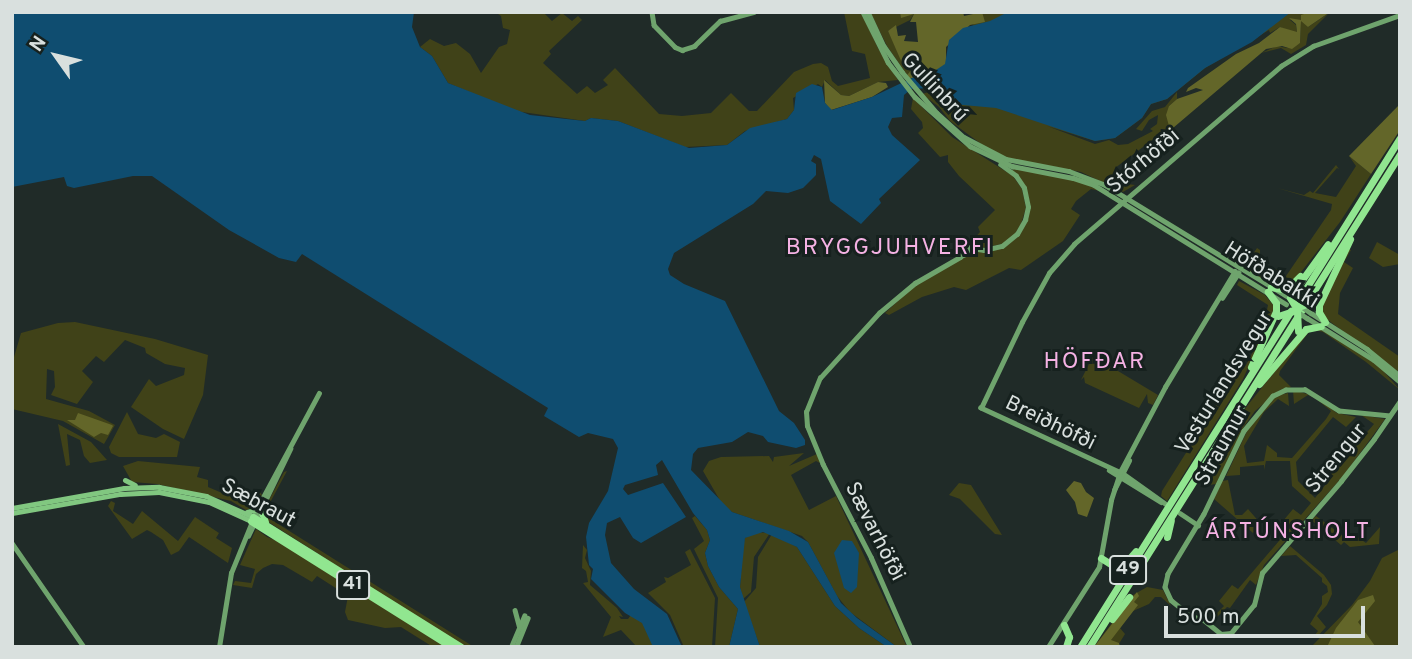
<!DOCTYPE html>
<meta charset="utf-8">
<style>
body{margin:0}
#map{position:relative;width:1412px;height:659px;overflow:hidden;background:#202b28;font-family:Overpass,sans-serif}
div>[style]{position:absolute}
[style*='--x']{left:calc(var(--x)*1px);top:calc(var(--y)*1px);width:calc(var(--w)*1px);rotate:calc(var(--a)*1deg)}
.green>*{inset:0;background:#404218}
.forest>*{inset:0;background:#636629}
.water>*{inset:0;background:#0f4d70}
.secondary>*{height:4.5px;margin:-2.25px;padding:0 2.25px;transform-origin:2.25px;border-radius:2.25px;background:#6fa46d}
.primary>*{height:5px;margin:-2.5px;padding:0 2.5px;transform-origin:2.5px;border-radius:2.5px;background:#81c780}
.highway>*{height:7px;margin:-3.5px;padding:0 3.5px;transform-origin:3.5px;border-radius:3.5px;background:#91e690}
.secondary-bridge>*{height:4.5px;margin:-2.25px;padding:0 2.25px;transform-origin:2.25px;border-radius:2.25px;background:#6fa46d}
.highway-bridge>*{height:7px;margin:-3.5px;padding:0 3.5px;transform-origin:3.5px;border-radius:3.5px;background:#91e690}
span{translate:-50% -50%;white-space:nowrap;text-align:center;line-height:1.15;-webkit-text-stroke:6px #16211e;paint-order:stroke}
.shield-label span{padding:2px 5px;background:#16211e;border:2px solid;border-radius:5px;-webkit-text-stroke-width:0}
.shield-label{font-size:19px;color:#d9e0de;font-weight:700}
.street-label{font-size:21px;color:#d9e0de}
.neighbourhood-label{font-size:23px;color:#f5b2e4;letter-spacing:2px}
.frame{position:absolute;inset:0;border:14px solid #d9e0de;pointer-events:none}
.north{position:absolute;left:21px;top:21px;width:70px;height:70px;-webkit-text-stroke:5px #16211e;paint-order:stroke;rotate:304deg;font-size:19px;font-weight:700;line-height:28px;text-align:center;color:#d9e0de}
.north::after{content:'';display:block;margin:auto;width:24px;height:32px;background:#d9e0de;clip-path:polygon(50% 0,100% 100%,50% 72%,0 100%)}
.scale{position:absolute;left:1164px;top:606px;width:201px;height:32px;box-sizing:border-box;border:4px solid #d9e0de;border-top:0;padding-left:9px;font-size:21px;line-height:24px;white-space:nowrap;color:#d9e0de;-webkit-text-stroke:5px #16211e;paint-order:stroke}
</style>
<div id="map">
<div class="green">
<div style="clip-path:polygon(495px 12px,543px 12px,552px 21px,562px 13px,572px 21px,578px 16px,582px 20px,549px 51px,551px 54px,543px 63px,577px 94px,587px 86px,595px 93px,608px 85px,603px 80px,615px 68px,659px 114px,682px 116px,711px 113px,731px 93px,749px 111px,757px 111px,794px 72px,813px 64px,821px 63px,828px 67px,832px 81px,838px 86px,870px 78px,865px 54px,852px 51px,844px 12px,861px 12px,878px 48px,898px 80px,878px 82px,849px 96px,841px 95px,825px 80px,822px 87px,818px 84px,793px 98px,794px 110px,787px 119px,745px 131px,727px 145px,685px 147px,618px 121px,591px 118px,585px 121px,515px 111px,448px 83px,432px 56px,420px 47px,430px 39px,444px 46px,456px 43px,470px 54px,481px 73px,499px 47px,507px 44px,510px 30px,503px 28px,501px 16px)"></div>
<div style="clip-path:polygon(870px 12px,914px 14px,910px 20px,888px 31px,900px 54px,911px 61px,919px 61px,907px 75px,887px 46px)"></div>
<div style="clip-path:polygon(982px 12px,1310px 12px,1306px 15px,1308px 27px,1329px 13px,1308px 34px,1306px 45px,1291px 54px,1281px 48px,1261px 53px,1277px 46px,1287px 48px,1300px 43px,1301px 20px,1290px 20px,1296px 25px,1297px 32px,1294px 33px,1280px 27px,1270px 33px,1269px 30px,1205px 68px,1167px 99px,1151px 104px,1142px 118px,1115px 138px,1095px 141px,1047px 126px,1095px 144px,1109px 140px,1118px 145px,1128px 144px,1153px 131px,1150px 129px,1157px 124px,1158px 115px,1149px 120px,1142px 131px,1136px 129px,1152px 111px,1165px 107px,1177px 92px,1177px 99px,1169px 106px,1169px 126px,1173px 128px,1165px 139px,1155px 138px,1115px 168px,1114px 176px,1119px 183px,1135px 185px,1123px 192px,1081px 172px,1008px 158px,988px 149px,950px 121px,939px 107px,922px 94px,932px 91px,949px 103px,989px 106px,946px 64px)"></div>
<div style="clip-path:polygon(913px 98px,952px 137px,1013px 176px,1022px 189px,1026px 208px,1021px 224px,1012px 239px,1002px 244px,977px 249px,971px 242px,980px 232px,978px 227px,995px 210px,959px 176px,948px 162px,948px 155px,940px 157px,918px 133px,923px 128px,922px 122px,911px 109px)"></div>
<div style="clip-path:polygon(1349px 156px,1371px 174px,1340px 222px,1291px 285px,1278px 289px,1250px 272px,1249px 260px,1257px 248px,1260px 250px,1260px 254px,1255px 256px,1259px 264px,1270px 270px,1284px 268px,1279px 274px,1284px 279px,1331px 210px,1332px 204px,1277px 188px,1304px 195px,1310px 191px,1313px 193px,1336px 165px,1339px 169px,1337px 168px,1315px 193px,1336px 197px,1356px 166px)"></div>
<div style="clip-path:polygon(1014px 168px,1075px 179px,1100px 191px,1091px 189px,1076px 201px,1071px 209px,1080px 215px,1063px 241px,1021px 270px,1009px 268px,966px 290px,954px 287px,922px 297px,889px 315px,885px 313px,915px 285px,973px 251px,1006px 246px,1015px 239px,1026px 222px,1030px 203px,1026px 187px,1012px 171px)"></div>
<div style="clip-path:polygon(1377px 242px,1400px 255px,1400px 264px,1383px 267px,1369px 258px)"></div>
<div style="clip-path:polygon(1349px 249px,1351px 250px,1344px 262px,1353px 268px,1340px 293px,1338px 314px,1400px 357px,1400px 373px,1321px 315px,1321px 302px)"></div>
<div style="clip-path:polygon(1239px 281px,1265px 295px,1275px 307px,1243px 379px,1167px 501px,1161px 496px,1162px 491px,1223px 394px,1246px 365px,1262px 334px,1268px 305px,1237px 285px)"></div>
<div style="clip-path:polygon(75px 322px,155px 339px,208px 355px,203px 395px,184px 439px,163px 429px,131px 407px,149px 379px,156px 386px,184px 375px,185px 368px,165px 364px,146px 353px,145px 348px,125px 340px,104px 362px,96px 356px,82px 371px,93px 382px,77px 404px,51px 395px,55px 387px,54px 371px,47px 369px,46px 399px,89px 411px,115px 425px,104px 444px,63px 421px,12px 409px,12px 364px,21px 333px,58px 323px)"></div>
<div style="clip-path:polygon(1310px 328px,1321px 328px,1379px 366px,1400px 390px,1366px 362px,1323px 332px,1311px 329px,1280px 371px,1279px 375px,1291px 387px,1280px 390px,1255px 411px,1243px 428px,1216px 484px,1202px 486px,1221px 446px,1247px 406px)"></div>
<div style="clip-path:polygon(1093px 356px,1158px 395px,1153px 405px,1148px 403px,1147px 394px,1139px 408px,1085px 383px,1084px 377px,1081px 380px)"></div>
<div style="clip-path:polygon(1293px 390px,1314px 396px,1337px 413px,1356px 417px,1346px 427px,1333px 417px,1296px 462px,1298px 481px,1315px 498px,1326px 484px,1324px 482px,1347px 456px,1338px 448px,1342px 444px,1351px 451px,1374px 424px,1361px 415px,1385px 419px,1344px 475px,1264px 565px,1256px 585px,1250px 580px,1230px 608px,1227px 607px,1212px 622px,1210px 620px,1224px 606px,1219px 601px,1232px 585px,1238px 589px,1290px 528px,1283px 521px,1293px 509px,1301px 515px,1311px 503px,1292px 486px,1290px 461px,1266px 461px,1264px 470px,1264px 465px,1240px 467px,1240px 475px,1226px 476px,1249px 427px,1275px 396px,1288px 393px,1289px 406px,1278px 399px,1264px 412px,1244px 446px,1247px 463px,1264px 461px,1267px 445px,1277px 453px,1277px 457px,1292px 458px,1326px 419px,1331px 411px,1315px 398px,1308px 395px,1294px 404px)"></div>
<div style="clip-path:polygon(127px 412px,138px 434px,156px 438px,164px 434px,180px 442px,177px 457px,119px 457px,111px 453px,109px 447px)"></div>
<div style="clip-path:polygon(58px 424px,91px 442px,107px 460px,90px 463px,84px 456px,80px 440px,67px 434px,70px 465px,66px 466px)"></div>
<div style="clip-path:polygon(804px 453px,789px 466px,817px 454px,822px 464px,816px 461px,791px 475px,809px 510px,836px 496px,907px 647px,897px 647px,850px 612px,837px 596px,808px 542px,802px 536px,732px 512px,722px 504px,703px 471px,709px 461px,721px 457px,769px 456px,773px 462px,774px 457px)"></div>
<div style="clip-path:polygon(138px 461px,200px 467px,197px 477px,208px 480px,208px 487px,248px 504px,259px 491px,262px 495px,255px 507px,246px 510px,231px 501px,157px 484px,132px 482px,123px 466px)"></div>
<div style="clip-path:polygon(287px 471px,266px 510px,267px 517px,474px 647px,464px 647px,267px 521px,263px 511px,284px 472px)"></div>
<div style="clip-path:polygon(1228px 480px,1235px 515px,1242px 515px,1248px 509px,1261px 524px,1253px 533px,1214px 499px,1222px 481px)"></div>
<div style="clip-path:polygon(959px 483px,971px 485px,1002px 535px,995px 534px,960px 499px,949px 495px)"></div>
<div style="clip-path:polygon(111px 501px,115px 503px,113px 511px,133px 524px,142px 511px,178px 541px,195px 517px,219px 533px,216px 538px,232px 548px,228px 563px,189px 537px,179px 551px,171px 555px,163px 540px,151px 532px,147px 530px,132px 539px,108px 506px)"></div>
<div style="clip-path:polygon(695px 516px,707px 530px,710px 540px,705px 553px,708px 566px,719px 587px,738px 609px,729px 647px,715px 647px,718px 598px,694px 549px,704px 541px,692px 518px)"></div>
<div style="clip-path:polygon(1316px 516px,1343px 536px,1348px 532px,1351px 539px,1356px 536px,1366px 543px,1380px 527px,1379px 544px,1350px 547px,1344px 542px,1341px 545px,1311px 520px)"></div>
<div style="clip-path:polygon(256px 529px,267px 537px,280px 542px,448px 647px,433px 647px,401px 627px,385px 628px,348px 620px,345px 612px,348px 596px,317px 576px,312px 582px,283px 565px,272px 564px,263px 568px,256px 574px,252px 588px,233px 585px,235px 581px,251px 583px,255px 569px,240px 565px)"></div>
<div style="clip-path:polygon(754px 532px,770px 533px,754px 557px,751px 592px,743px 599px,740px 587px,743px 546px,745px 538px)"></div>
<div style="clip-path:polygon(772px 534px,797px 547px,835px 606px,859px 628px,887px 647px,760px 647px,744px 602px,756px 588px,758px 557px)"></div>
<div style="clip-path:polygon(583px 545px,587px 550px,585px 558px,591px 571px,590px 585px,617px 608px,623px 617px,619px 616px,621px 619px,628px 619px,640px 602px,670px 647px,637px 647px,621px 630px,603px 637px,611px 617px,583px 583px,588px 582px,586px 571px,582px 568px)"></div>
<div style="clip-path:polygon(1290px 546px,1324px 575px,1331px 585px,1332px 594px,1327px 605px,1317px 616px,1326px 627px,1316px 638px,1314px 636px,1318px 631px,1310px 624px,1322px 604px,1322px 596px,1328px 592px,1327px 586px,1322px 582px,1322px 578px,1296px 555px,1281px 556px)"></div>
<div style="clip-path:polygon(690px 549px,715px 598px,712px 647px,684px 647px,670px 615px,648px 593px,666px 582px,664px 577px,668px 578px,691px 565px,685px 552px)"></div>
<div style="clip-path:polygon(1398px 550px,1400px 647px,1311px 647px,1352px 605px,1370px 581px,1382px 558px)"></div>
<div style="clip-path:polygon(1147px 587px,1163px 590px,1171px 606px,1161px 597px,1155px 597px,1149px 604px,1133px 611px,1120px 628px,1125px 634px,1117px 647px,1094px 647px,1133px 595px)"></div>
</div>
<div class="forest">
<div style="clip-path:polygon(900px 12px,963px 12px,964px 16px,982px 12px,985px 22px,970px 25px,946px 47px,946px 64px,942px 68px,910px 79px,907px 75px,919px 61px,902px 63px,888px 31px,896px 25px,898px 36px,906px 35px,904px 41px,918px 42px,916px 22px,910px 22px,914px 14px,901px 18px)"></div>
<div style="clip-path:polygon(1310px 12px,1330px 12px,1308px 27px,1301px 21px,1300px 43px,1292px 49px,1282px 46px,1266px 49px,1173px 128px,1169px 126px,1166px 115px,1169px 106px,1177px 99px,1203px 90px,1196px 88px,1186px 92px,1188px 88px,1236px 54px,1259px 43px,1280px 27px,1297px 32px,1296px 24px,1289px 18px,1301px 20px,1301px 15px)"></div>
<div style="clip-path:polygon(824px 80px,841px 95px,849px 96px,878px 82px,886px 83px,888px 87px,872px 97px,831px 110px,825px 103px)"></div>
<div style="clip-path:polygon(1400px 104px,1400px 130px,1371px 174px,1349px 156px)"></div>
<div style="clip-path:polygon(78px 413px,112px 425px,113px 426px,108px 435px,101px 433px,94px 437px,67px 420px,75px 420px)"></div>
<div style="clip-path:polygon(1074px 481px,1081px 483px,1086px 492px,1094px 498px,1087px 517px,1078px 514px,1075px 502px,1066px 490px)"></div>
<div style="clip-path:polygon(1137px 592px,1139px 596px,1134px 602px,1138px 605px,1111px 640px,1119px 643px,1120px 647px,1094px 647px)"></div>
<div style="clip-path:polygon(1373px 595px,1375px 601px,1358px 622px,1375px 646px,1327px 647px,1336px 628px,1358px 600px)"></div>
</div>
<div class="water">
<div style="clip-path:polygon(12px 12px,414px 12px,412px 27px,420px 47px,432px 56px,448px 83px,530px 115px,585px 121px,591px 118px,618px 121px,689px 148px,727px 145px,750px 128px,787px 119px,794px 110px,796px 93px,812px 84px,822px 87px,825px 103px,832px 110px,872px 97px,914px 77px,933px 72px,945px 64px,949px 40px,963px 28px,990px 21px,1008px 12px,1291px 12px,1252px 42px,1205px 68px,1167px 99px,1151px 104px,1142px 118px,1115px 138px,1095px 141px,996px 108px,952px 104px,930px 88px,911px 89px,904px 95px,902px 117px,892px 118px,888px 127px,892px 135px,920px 160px,879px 199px,881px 203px,861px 224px,830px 201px,821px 159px,814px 155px,811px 161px,816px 164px,816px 175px,803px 188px,788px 193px,766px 191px,753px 204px,674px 253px,668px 269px,670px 275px,684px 284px,725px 301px,779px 411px,794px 423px,805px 440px,805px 445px,796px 448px,768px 442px,763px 436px,748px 432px,732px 442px,698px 448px,693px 454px,691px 470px,732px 512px,789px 531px,808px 542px,841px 603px,857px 618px,897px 647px,887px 647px,859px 628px,835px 606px,797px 547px,763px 532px,745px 538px,740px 587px,760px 647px,729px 647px,738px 609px,719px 587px,708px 566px,705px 553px,710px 540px,707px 530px,693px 513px,662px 460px,656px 465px,658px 475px,625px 485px,623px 489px,628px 495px,663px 483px,686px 517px,641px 543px,633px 538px,620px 517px,607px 523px,605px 535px,611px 563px,634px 589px,667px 614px,682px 647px,653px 647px,642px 623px,625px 613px,591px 579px,593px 569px,589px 565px,586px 537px,589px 523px,608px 491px,618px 448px,613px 439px,588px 433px,579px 437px,544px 416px,548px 408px,302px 254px,296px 262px,279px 258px,229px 230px,152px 176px,133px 176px,74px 188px,67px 186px,64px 177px,12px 187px)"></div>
<div style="clip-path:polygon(842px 540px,852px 541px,859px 553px,857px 587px,851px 593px,844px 588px,834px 553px)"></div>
</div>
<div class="secondary">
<div style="--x:652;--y:12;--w:13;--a:81"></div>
<div style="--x:654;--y:25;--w:30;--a:46"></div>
<div style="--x:675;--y:47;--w:8;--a:23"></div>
<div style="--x:682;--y:50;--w:13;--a:-18"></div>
<div style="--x:694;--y:46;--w:36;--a:-44"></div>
<div style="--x:720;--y:21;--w:35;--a:-15"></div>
<div style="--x:863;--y:12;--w:56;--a:63.4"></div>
<div style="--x:888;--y:62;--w:44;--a:52.4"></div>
<div style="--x:915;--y:97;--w:74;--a:41.7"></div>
<div style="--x:970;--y:146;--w:47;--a:25.5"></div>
<div style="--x:1012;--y:166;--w:62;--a:11.1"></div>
<div style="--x:1073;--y:178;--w:22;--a:18"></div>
<div style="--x:1094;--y:185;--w:226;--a:31.8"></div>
<div style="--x:868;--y:12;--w:38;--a:65"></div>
<div style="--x:884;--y:46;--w:32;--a:55"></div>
<div style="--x:902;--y:72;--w:54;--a:49.5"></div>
<div style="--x:937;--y:113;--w:36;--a:42"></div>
<div style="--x:964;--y:137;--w:47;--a:27.6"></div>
<div style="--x:1006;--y:159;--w:64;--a:10.8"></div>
<div style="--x:1069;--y:171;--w:39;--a:21"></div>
<div style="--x:1105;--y:185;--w:217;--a:31.4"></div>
<div style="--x:970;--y:247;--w:6;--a:99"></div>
<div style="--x:969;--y:253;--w:10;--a:156"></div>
<div style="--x:960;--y:257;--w:10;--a:-53"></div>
<div style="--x:966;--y:249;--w:4;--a:-27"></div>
<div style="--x:972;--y:248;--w:12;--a:9"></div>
<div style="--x:984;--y:250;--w:18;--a:-13"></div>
<div style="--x:1002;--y:246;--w:19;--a:-39"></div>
<div style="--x:1017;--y:234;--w:16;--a:-60"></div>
<div style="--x:1025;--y:220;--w:13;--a:-77"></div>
<div style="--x:1028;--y:207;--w:19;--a:-102"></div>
<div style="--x:1024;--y:188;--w:14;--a:-124"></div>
<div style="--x:1016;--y:176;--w:19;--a:-144"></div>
<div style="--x:1222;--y:298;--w:30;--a:-57"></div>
<div style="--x:1311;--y:313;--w:67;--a:32.7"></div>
<div style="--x:1367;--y:349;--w:43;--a:39.3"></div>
<div style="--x:1307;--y:318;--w:79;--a:32.1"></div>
<div style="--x:1374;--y:360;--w:34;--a:40"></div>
<div style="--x:1390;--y:416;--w:51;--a:-174.4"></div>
<div style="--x:1339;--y:411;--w:40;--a:-148"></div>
<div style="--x:1305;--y:390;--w:19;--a:180"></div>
<div style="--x:1286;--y:390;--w:14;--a:155"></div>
<div style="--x:1273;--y:396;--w:45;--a:129.6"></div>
<div style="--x:1244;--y:431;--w:92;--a:115.7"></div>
<div style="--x:1204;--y:514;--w:70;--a:121"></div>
<div style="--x:1168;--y:574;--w:13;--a:103"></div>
<div style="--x:1165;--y:587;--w:14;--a:65"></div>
<div style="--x:1171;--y:600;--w:26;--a:39"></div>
<div style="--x:1191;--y:616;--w:14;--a:17"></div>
<div style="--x:1204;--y:620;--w:22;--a:39"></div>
<div style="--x:1221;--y:634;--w:10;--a:-6"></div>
<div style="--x:1231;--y:633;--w:36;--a:-51"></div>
<div style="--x:1254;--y:605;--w:33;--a:-76"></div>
<div style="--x:1262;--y:573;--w:121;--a:-49.3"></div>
<div style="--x:1341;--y:481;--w:53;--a:-51.8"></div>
<div style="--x:1374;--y:439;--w:46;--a:-55.6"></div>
<div style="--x:1109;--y:470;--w:61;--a:31.6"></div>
<div style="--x:1114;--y:490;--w:33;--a:-63"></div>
<div style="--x:262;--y:499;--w:120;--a:-61.7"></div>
<div style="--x:1165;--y:504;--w:52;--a:-144.5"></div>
<div style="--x:1123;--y:474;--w:157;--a:-155.1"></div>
<div style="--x:981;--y:408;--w:95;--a:-64.5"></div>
<div style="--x:1022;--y:322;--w:56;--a:-61.1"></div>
<div style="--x:1049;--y:273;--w:38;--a:-49"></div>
<div style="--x:1074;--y:244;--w:273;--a:-40.7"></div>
<div style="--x:1281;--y:66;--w:38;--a:-32"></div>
<div style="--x:1313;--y:46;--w:92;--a:-19.6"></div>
<div style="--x:1180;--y:513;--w:22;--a:34"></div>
<div style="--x:248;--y:536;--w:97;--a:-64.2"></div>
<div style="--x:12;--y:543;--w:126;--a:55.3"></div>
<div style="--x:515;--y:610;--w:16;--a:75"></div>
<div style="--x:219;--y:647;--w:75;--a:-80.8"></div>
<div style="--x:231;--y:573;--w:71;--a:-67.8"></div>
<div style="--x:511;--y:647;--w:34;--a:-67"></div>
<div style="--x:516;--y:647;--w:31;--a:-68"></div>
<div style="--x:910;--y:647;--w:97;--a:-113.7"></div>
<div style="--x:871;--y:558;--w:105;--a:-117.3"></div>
<div style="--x:823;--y:465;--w:42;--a:-112.3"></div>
<div style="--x:807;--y:426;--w:14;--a:-94"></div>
<div style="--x:806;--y:412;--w:37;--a:-68"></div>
<div style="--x:820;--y:378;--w:88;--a:-47.8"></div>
<div style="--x:879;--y:313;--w:47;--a:-39.8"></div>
<div style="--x:915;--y:283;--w:52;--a:-30"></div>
<div style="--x:1048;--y:647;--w:95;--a:-57.5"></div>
<div style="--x:1099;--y:567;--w:68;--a:-79.8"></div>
<div style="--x:1111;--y:500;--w:29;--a:-72"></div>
<div style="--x:1120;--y:472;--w:96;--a:-62.1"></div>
<div style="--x:1165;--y:387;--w:135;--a:-58.9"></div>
</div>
<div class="primary">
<div style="--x:125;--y:480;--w:11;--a:27"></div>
<div style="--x:12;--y:508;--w:114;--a:-10.1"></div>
<div style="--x:124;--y:488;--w:35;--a:-2"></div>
<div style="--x:159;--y:487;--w:48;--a:10.8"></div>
<div style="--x:206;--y:496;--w:51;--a:24.1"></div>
<div style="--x:247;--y:512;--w:7;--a:-16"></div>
<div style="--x:254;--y:510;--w:14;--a:-51"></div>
<div style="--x:12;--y:513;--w:110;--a:-10"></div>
<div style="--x:120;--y:494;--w:39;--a:-3"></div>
<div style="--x:159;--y:492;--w:51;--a:11.3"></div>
<div style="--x:209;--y:502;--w:46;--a:24.3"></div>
</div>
<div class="highway">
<div style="--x:1299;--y:284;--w:49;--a:-54.1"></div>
<div style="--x:1271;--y:287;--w:15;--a:11"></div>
<div style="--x:1286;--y:290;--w:20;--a:-45"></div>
<div style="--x:1298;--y:301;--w:192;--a:-58"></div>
<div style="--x:1325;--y:322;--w:12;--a:-121"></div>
<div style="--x:1319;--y:312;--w:7;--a:-90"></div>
<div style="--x:1319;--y:305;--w:73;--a:-64.8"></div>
<div style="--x:1251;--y:367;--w:61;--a:-65.9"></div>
<div style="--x:1276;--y:311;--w:8;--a:-90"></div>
<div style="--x:1276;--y:303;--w:14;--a:-126"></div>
<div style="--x:1259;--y:384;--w:72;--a:-49.5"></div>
<div style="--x:1306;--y:329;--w:15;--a:-11"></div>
<div style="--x:261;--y:509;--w:14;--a:73"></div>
<div style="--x:253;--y:517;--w:245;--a:32"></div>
<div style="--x:251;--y:521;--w:237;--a:32.1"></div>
<div style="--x:1167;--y:537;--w:17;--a:-77"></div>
<div style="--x:1101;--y:558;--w:15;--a:32"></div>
<div style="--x:1114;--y:566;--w:8;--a:7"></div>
<div style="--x:1122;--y:567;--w:21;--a:-49"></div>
<div style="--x:1112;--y:619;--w:28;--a:-52"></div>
<div style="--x:1064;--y:625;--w:13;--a:67"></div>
<div style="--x:1069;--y:637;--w:10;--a:107"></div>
<div style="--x:1080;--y:647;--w:397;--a:-57.9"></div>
<div style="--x:1089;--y:647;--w:583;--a:-57.75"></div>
</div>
<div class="secondary-bridge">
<div style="--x:1301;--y:306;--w:12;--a:35"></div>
<div style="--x:1298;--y:312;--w:11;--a:34"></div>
</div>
<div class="highway-bridge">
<div style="--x:1299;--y:284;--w:21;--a:90"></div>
<div style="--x:1290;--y:298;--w:9;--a:58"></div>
<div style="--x:1301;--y:306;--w:18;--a:-19"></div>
<div style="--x:1297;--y:311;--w:20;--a:87"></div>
<div style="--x:1278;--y:316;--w:19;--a:-18"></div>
</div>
<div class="shield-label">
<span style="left:1128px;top:570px">49</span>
<span style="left:353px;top:585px">41</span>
</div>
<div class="street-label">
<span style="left:934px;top:88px;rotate:47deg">Gullinbrú</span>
<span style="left:1144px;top:162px;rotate:-40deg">Stórhöfði</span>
<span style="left:1271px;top:276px;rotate:32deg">Höfðabakki</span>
<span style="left:1225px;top:383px;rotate:-58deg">Vesturlandsvegur</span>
<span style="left:1050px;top:424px;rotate:26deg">Breiðhöfði</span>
<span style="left:1223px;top:446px;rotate:-61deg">Straumur</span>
<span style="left:1337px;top:459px;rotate:-51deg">Strengur</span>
<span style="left:258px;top:504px;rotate:28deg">Sæbraut</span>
<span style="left:874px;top:532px;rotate:63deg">Sævarhöfði</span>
</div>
<div class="neighbourhood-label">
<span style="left:890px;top:249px">BRYGGJUHVERFI</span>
<span style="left:1095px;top:363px">HÖFÐAR</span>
<span style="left:1288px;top:533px">ÁRTÚNSHOLT</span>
</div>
<div class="frame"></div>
<div class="north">N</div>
<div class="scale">500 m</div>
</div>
